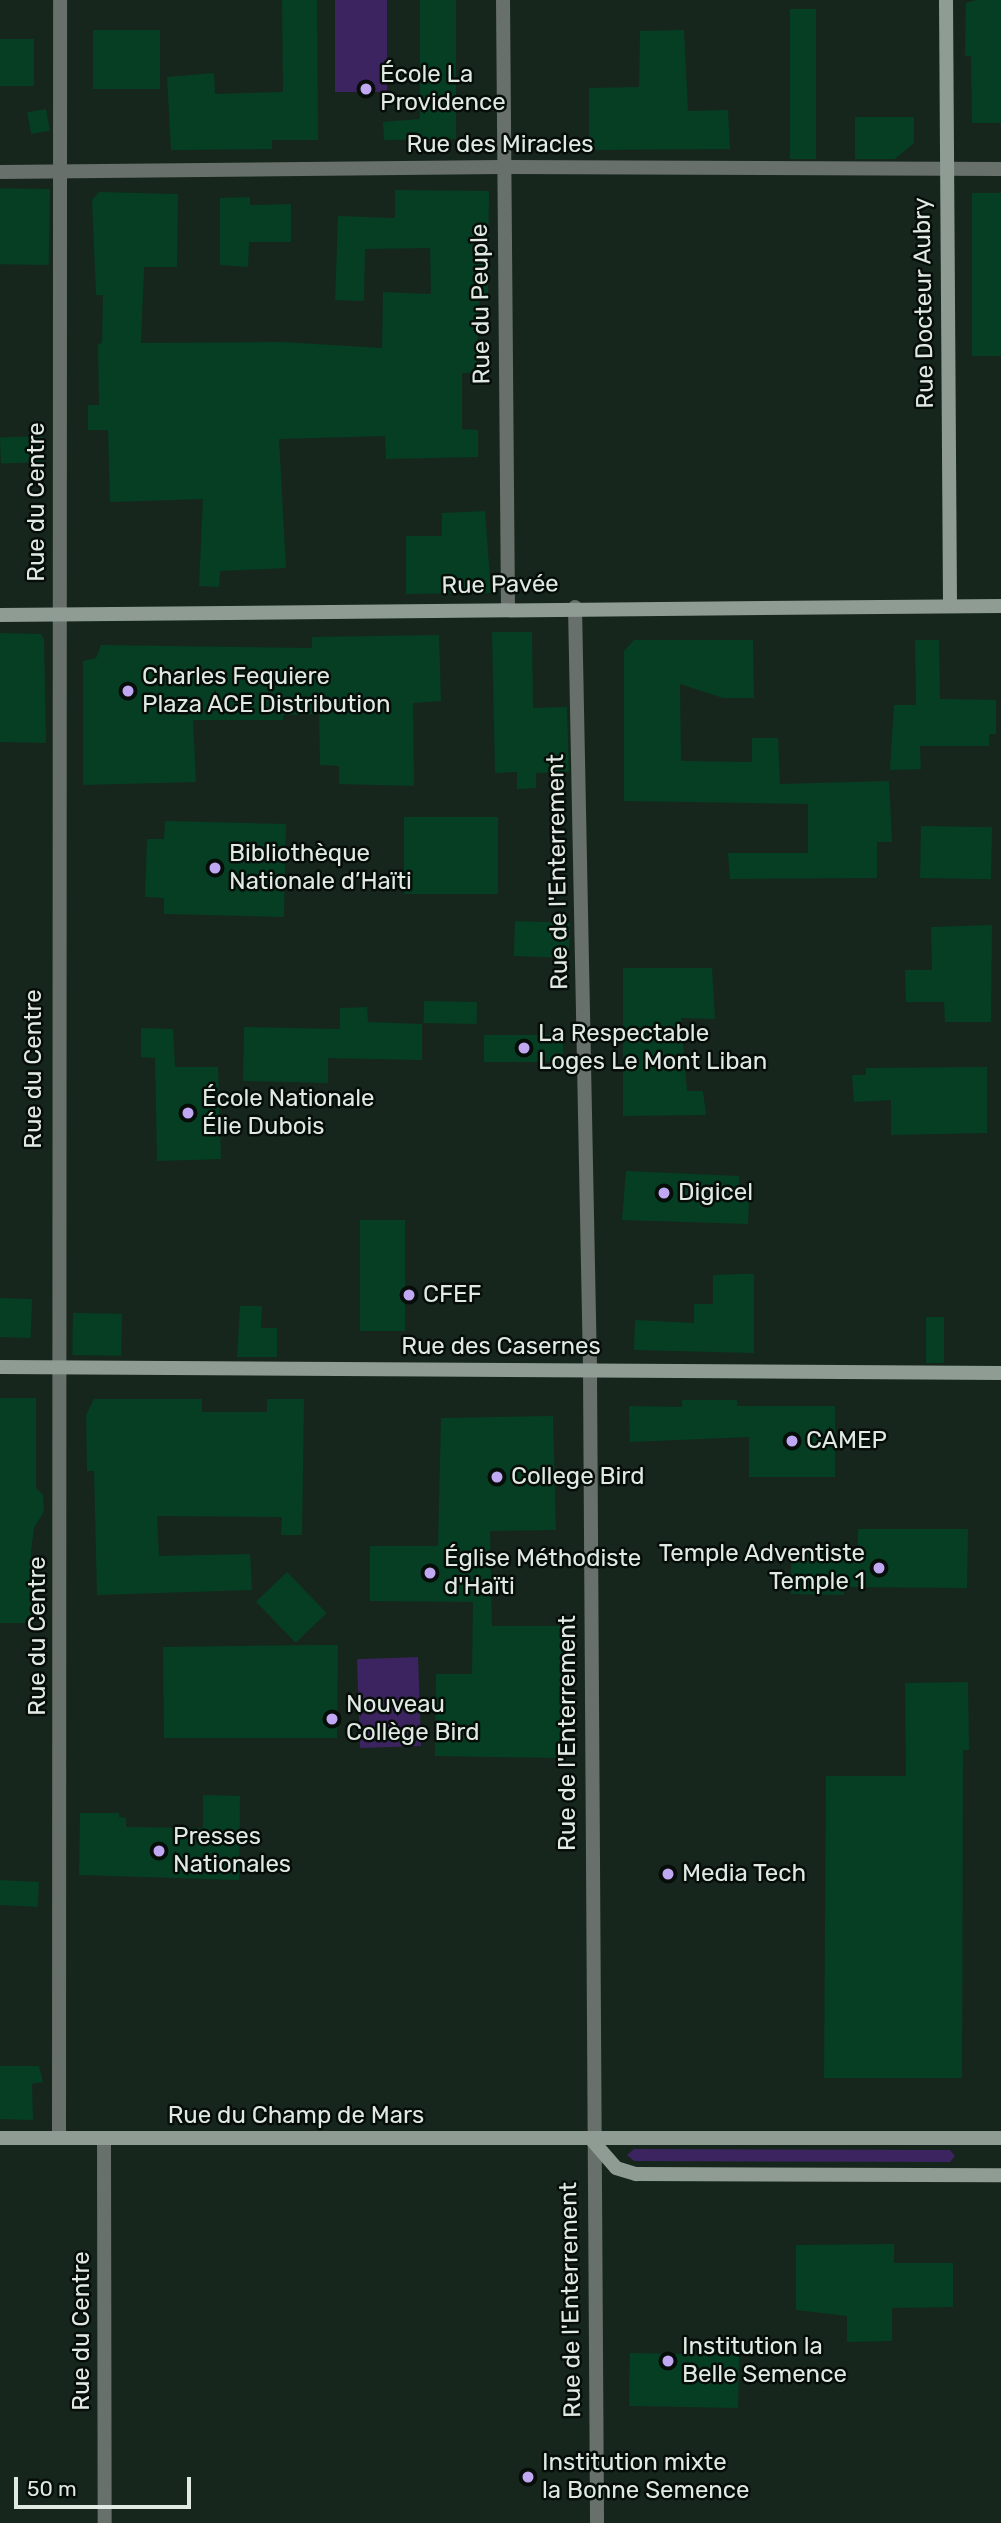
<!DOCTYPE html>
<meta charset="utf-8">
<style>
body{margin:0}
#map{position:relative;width:1001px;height:2523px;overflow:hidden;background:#16261c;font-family:Rubik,sans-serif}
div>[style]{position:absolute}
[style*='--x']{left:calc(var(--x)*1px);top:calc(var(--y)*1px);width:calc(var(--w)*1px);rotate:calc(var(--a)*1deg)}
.green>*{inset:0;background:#3c2460;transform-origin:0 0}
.building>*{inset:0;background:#063e23;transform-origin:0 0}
.street>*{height:14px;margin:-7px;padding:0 7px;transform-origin:7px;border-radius:7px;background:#67706a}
.secondary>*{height:14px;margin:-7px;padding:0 7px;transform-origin:7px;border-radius:7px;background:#8f9c93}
.dots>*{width:19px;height:19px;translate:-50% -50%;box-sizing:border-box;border:4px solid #070e09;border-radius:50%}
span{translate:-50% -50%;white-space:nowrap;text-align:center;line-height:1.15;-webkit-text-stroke:5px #070e09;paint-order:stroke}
.poi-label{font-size:24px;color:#e0eae3}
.left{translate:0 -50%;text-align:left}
.right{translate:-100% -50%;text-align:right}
.street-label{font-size:24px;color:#e0eae3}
.scale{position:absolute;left:14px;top:2477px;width:177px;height:32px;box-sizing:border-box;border:4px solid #e0eae3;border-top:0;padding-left:9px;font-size:21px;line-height:24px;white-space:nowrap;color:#e0eae3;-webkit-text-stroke:5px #070e09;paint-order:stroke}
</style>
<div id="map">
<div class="green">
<div style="left:335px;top:0;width:52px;height:92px"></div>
<div style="left:418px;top:1657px;width:89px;height:61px;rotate:88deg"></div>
<div style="clip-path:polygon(634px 2149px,950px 2150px,955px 2156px,950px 2162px,634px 2161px,627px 2155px)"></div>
</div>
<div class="building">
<div style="clip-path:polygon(282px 0,317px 0,318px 140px,272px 140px,272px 149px,171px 150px,167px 77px,214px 73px,215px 94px,283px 92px)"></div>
<div style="clip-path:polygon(420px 0,456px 0,456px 139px,384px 140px,383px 122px,420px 119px)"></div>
<div style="clip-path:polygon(976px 0,1001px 0,1001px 123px,972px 123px,971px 56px,965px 56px,966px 3px)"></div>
<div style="left:790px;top:9px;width:26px;height:150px"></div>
<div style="left:160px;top:30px;width:59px;height:67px;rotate:90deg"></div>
<div style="clip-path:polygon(684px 30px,688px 111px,728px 110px,730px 149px,589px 150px,589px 88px,639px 87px,640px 31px)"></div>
<div style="left:34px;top:39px;width:47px;height:34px;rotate:90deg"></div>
<div style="left:46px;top:109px;width:22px;height:19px;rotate:80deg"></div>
<div style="clip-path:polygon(855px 117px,914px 117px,914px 143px,895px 159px,855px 159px)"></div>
<div style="left:50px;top:189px;width:76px;height:50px;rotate:91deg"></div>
<div style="clip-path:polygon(395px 190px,489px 191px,488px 295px,480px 295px,476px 373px,462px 373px,462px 429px,478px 430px,478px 457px,386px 459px,385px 436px,279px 439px,286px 568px,220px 571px,219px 587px,199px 586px,203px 499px,110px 502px,108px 430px,88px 430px,88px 405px,99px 405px,98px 344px,102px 343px,103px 295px,96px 295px,92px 200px,99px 192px,178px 194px,177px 267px,144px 267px,141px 343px,281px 342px,382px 348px,383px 292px,431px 294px,430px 248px,365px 249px,364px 301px,335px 300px,338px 216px,395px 218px)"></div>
<div style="left:1001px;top:193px;width:163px;height:29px;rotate:90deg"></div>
<div style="clip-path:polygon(250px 197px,250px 205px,291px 204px,291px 242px,249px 242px,248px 267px,220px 265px,220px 198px)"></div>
<div style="left:43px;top:436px;width:26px;height:43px;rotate:88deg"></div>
<div style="clip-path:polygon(485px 511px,491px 593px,406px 594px,406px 536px,442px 536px,442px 513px)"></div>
<div style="clip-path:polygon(492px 632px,532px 632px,533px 708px,567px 707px,569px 772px,536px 773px,536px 788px,517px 789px,517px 772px,495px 773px)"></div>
<div style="clip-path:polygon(0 633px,41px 634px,44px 640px,46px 743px,0 742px)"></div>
<div style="clip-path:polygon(439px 635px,441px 701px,413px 703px,414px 786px,339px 784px,339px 766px,320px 765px,319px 714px,283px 715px,283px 720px,193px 720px,196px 782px,83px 785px,83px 661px,96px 658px,101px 645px,312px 648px,312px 637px)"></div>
<div style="clip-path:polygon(634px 640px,753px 640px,754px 698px,723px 698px,680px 684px,681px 761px,752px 762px,752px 738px,778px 738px,780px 784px,889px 781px,892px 842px,877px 842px,877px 878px,730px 879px,728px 853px,808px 853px,808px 804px,624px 801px,624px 651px)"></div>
<div style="clip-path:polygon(915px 640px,939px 640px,940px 699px,996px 700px,996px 734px,989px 734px,989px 746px,920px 746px,921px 769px,890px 770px,894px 705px,916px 705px)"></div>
<div style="left:404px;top:817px;width:94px;height:77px"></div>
<div style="clip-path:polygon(165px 821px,286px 824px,284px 917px,164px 914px,164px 898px,145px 897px,147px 839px,164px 839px)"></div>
<div style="left:921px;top:826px;width:71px;height:52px;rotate:1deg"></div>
<div style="left:515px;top:921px;width:55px;height:35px;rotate:2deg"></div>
<div style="clip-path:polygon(992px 925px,991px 1022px,945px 1022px,944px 1002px,906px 1002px,905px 970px,932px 970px,931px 927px)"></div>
<div style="clip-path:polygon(623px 968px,712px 968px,715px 1019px,681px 1018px,687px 1091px,703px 1091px,706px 1115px,623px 1116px)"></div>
<div style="left:424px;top:1001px;width:53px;height:22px;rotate:1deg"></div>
<div style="clip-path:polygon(367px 1007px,368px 1022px,422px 1024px,422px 1060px,328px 1058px,328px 1083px,243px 1081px,244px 1027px,340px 1029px,340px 1008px)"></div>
<div style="clip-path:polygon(141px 1028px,173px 1029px,175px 1067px,218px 1067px,221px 1159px,157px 1161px,155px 1058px,141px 1057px)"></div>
<div style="left:484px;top:1035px;width:79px;height:27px"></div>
<div style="clip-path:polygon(987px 1067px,987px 1133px,891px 1135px,891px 1100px,854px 1102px,852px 1075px,866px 1075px,866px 1068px)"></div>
<div style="clip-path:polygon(626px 1171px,739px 1176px,740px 1201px,749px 1201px,748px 1224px,622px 1220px)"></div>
<div style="left:360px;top:1220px;width:45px;height:111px"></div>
<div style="clip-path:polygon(742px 1274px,754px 1274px,754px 1353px,634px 1350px,635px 1320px,694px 1323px,694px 1304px,713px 1304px,713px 1275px)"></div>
<div style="left:0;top:1298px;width:32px;height:39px;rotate:2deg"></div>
<div style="clip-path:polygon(240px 1306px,262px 1306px,261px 1328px,277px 1328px,277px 1357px,237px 1357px)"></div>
<div style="left:73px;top:1313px;width:49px;height:42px;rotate:1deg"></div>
<div style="left:926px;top:1317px;width:18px;height:46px"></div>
<div style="clip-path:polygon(0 1398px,36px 1398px,36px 1488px,43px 1495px,44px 1511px,34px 1528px,31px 1552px,33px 1623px,0 1623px)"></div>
<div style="clip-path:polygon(94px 1399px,202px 1399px,202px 1412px,267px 1412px,267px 1399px,304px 1399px,302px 1535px,281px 1535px,282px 1517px,157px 1516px,159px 1556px,250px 1554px,252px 1590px,97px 1595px,94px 1471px,87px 1471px,86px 1415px)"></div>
<div style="clip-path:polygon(682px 1400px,737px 1400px,737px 1406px,835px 1406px,835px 1477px,749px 1477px,749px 1437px,630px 1442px,629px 1406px,682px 1407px)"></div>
<div style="clip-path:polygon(553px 1416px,556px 1530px,490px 1531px,492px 1626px,566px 1626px,568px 1678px,560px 1678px,563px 1758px,435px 1756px,436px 1674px,472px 1674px,473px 1602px,370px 1601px,370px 1546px,438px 1546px,441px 1418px)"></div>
<div style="clip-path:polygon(858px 1529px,968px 1529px,967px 1588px,844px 1587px,844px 1595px,791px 1594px,791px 1548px,858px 1548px)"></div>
<div style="left:287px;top:1572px;width:57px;height:43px;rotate:46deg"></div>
<div style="clip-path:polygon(316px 1645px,338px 1645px,337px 1738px,164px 1738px,163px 1647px)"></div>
<div style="clip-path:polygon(968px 1682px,969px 1750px,963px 1750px,962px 2078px,824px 2078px,826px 1776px,906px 1776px,905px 1683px)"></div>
<div style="clip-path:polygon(203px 1795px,240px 1796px,239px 1880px,79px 1875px,80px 1813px,119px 1813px,119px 1817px,126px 1818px,126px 1827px,203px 1828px)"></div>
<div style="left:0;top:1880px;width:39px;height:25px;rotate:3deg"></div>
<div style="clip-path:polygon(0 2066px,39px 2066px,43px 2082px,32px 2084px,33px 2120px,0 2119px)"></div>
<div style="clip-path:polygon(894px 2244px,894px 2263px,953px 2263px,953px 2307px,892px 2308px,892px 2341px,847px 2342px,847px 2316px,796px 2310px,796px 2245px)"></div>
<div style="left:630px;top:2353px;width:109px;height:53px;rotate:1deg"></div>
</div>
<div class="street">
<div style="--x:503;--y:0;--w:607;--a:89.53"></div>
<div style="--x:0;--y:172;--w:501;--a:-0.57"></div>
<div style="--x:501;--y:167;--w:500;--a:0.23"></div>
<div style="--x:575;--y:607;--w:763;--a:88.87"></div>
<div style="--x:590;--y:1370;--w:1153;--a:89.65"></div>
<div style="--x:59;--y:2138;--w:2138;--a:-89.97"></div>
<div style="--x:104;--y:2138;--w:385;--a:89.9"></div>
</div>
<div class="secondary">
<div style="--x:946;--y:0;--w:606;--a:89.62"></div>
<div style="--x:0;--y:615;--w:1001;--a:-0.52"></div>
<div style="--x:0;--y:1367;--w:1001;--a:0.34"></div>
<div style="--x:0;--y:2138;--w:1001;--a:0"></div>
<div style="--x:591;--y:2139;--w:38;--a:49"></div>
<div style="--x:616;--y:2168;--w:21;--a:17"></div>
<div style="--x:636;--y:2174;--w:365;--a:0.2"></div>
</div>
<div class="dots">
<div style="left:366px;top:89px;background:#c1a8f3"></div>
<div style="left:128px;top:691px;background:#c1a8f3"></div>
<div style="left:215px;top:868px;background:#c1a8f3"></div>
<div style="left:524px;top:1048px;background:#c1a8f3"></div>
<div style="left:188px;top:1113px;background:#c1a8f3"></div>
<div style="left:664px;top:1193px;background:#c1a8f3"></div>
<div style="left:409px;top:1295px;background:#c1a8f3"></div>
<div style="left:792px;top:1441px;background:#c1a8f3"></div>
<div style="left:497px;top:1477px;background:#c1a8f3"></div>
<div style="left:879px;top:1568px;background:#c1a8f3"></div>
<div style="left:430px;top:1573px;background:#c1a8f3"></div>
<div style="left:332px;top:1719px;background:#c1a8f3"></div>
<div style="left:159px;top:1851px;background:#c1a8f3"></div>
<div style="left:668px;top:1874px;background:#c1a8f3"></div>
<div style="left:668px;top:2361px;background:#c1a8f3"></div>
<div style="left:528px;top:2477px;background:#c1a8f3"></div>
</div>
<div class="poi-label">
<span class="left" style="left:380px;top:89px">École La<br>Providence</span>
<span class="left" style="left:142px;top:691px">Charles Fequiere<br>Plaza ACE Distribution</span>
<span class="left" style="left:229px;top:868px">Bibliothèque<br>Nationale d’Haïti</span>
<span class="left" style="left:538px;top:1048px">La Respectable<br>Loges Le Mont Liban</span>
<span class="left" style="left:202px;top:1113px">École Nationale<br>Élie Dubois</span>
<span class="left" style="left:678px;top:1193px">Digicel</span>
<span class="left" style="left:423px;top:1295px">CFEF</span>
<span class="left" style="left:806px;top:1441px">CAMEP</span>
<span class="left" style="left:511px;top:1477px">College Bird</span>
<span class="right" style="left:865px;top:1568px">Temple Adventiste<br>Temple 1</span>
<span class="left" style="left:444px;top:1573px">Église Méthodiste<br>d'Haïti</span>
<span class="left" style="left:346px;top:1719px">Nouveau<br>Collège Bird</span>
<span class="left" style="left:173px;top:1851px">Presses<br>Nationales</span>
<span class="left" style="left:682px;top:1874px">Media Tech</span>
<span class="left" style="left:682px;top:2361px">Institution la<br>Belle Semence</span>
<span class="left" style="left:542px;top:2477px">Institution mixte<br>la Bonne Semence</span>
</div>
<div class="street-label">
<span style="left:500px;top:145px">Rue des Miracles</span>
<span style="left:924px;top:303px;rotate:-91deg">Rue Docteur Aubry</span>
<span style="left:481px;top:304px;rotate:-91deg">Rue du Peuple</span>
<span style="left:37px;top:502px;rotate:-90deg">Rue du Centre</span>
<span style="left:500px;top:585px;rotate:-1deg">Rue Pavée</span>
<span style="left:558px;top:872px;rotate:-91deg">Rue de l'Enterrement</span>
<span style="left:34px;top:1069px;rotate:-90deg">Rue du Centre</span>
<span style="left:501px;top:1347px">Rue des Casernes</span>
<span style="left:38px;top:1636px;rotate:-90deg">Rue du Centre</span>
<span style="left:568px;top:1733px;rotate:-90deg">Rue de l'Enterrement</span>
<span style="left:296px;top:2116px">Rue du Champ de Mars</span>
<span style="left:571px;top:2300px;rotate:-91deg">Rue de l'Enterrement</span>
<span style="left:82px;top:2331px;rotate:-90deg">Rue du Centre</span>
</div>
<div class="scale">50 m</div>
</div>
